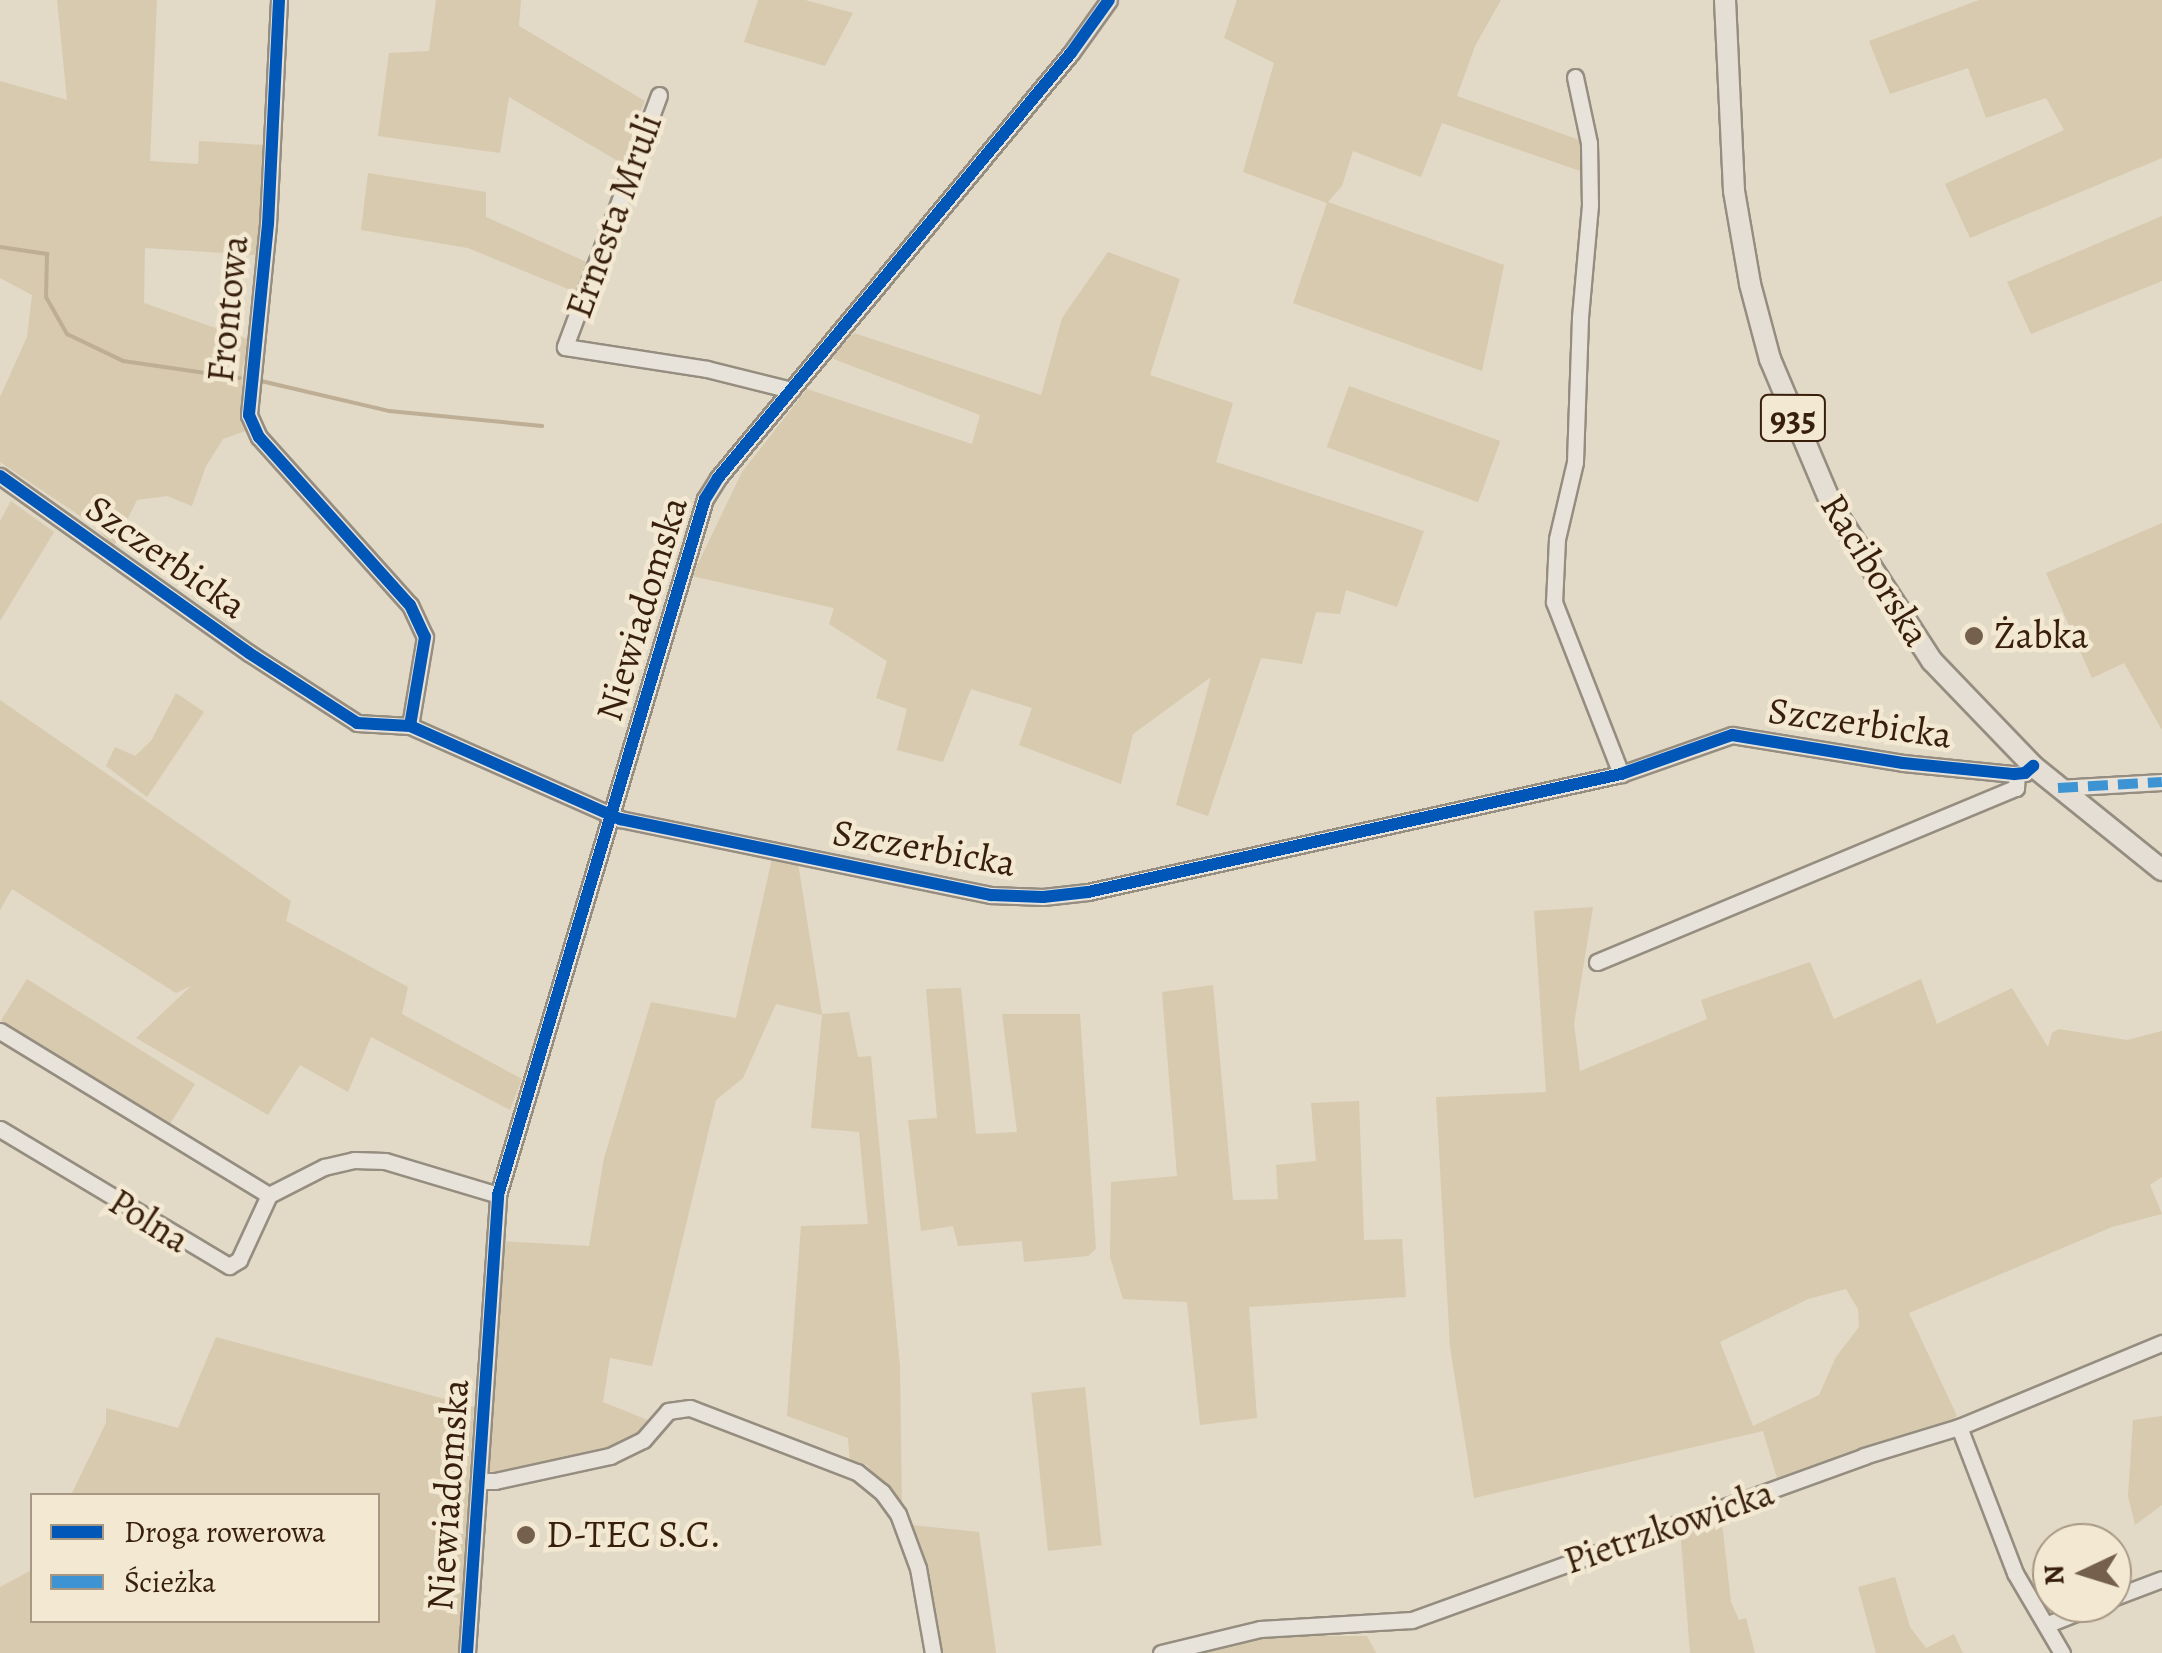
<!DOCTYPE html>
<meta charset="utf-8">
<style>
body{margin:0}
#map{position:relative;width:2162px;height:1653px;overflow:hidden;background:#e2d9c6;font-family:Alegreya,serif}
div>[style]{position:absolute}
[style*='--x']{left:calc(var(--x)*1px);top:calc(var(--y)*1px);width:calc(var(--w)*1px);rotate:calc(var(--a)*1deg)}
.green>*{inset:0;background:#d7caaf;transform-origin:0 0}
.stream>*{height:4px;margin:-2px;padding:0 2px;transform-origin:2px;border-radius:2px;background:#beae95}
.roads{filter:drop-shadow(2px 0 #958d80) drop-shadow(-2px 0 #958d80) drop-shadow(0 2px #958d80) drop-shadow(0 -2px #958d80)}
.minor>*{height:15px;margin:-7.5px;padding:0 7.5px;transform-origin:7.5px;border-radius:7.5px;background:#e8e3da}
.major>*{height:20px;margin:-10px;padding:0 10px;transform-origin:10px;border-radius:10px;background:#e4ded4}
.quiet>*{height:10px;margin-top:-5px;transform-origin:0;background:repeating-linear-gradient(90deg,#3e94d2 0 20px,transparent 0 30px)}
.cycleway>*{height:12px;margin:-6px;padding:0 6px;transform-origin:6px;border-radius:6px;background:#0057b8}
.dots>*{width:28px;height:28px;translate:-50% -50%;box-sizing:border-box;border:5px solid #f3e9d3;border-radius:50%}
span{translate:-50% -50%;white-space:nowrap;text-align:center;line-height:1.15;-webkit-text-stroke:9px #f3e9d3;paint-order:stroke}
.shield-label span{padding:2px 8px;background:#f3e9d3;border:2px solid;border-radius:8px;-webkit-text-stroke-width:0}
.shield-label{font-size:35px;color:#381f0c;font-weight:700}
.street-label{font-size:38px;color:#381f0c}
.poi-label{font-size:38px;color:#381f0c}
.left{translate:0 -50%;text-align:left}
.legend{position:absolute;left:30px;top:1493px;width:350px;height:130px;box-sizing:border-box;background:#f3e9d3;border:2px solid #a89883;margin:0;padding:12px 18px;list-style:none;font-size:30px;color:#381f0c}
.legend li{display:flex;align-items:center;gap:20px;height:50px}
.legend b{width:50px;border:2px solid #a89883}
.north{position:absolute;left:2032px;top:1523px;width:100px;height:100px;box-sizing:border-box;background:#f3e9d3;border:2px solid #a89883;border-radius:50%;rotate:266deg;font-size:28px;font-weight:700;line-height:40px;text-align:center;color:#381f0c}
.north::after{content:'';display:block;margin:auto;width:35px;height:45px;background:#74604d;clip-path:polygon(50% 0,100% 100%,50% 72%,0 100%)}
</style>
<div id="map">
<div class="green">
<div style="clip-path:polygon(57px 0,157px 0,150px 161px,198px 164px,199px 141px,264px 145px,258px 255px,145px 248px,144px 303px,250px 340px,242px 369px,242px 410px,248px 430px,223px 439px,206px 466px,192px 506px,167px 496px,137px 500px,114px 546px,92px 524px,0 462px,0 397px,27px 337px,32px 295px,0 278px,0 81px,67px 100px)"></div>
<div style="clip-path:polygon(436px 0,521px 0,519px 26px,645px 101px,631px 132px,636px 145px,628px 167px,509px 97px,500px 153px,378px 136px,389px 53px,429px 51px)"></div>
<div style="clip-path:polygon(758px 0,805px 0,853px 13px,825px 66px,744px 42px)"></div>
<div style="clip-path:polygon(1237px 0,1501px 0,1475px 46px,1457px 96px,1582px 141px,1583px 172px,1442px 123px,1421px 177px,1353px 151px,1342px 186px,1328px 202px,1504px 265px,1482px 371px,1293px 303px,1327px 203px,1243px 172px,1274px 63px,1224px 38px)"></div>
<div style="clip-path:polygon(1979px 0,2162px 0,2162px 158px,1970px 238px,1945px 184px,2064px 130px,2046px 98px,1986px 118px,1968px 68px,1890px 94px,1869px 41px)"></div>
<div style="clip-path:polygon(368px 173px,486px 192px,486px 217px,591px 264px,580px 294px,468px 248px,361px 230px)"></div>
<div style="clip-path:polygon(2162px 216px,2162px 281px,2031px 334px,2007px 282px)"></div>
<div style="clip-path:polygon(1108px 252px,1180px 279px,1150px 375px,1233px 403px,1216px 462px,1424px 531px,1397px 607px,1346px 590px,1340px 614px,1316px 612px,1302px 664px,1261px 658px,1208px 816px,1176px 805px,1211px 677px,1133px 734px,1121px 784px,1019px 745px,1032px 708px,971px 689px,943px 762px,897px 750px,907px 709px,876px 698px,887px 661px,829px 624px,834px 608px,692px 576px,742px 472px,807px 389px,972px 444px,980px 415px,831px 358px,854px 333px,1041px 395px,1062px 318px)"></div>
<div style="left:1349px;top:386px;width:161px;height:65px;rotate:20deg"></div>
<div style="clip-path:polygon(11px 501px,54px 532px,0 621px,0 521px)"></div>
<div style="clip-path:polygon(2162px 523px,2162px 730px,2124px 663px,2092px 678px,2046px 573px)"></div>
<div style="clip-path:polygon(176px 693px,204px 712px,147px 797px,106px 766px,115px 747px,135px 756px,151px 741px)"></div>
<div style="clip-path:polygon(0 700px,291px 901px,286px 921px,408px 987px,402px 1014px,522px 1079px,510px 1110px,371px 1037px,348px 1092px,300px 1065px,268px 1115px,136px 1038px,191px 986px,176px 993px,12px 889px,0 910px)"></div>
<div style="clip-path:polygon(772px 859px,798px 863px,822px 1014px,849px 1012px,858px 1057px,871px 1056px,900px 1367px,902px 1509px,867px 1465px,850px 1462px,848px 1438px,787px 1416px,801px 1226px,868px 1224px,859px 1132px,811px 1128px,822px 1015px,776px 1004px,743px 1078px,716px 1100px,652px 1366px,610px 1358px,603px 1402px,650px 1421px,634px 1439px,617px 1445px,495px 1475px,488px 1469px,499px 1241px,589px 1246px,604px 1158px,651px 1002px,736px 1018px)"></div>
<div style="clip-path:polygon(evenodd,1593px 907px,1574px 1024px,1580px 1071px,1707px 1019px,1701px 1000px,1810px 962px,1834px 1019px,1921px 979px,1937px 1024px,2012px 988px,2048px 1047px,2052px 1033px,2059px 1029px,2127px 1040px,2162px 1031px,2162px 1177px,2150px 1185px,2162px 1214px,2112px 1227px,1909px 1313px,1957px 1416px,1934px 1430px,1779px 1485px,1763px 1431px,1474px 1498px,1450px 1347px,1436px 1097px,1546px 1092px,1534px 911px,1593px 907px,1846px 1289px,1858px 1309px,1859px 1327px,1836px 1357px,1819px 1395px,1753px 1426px,1720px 1342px,1808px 1299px,1846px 1289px)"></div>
<div style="left:27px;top:979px;width:198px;height:49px;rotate:32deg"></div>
<div style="clip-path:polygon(1213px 985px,1233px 1200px,1278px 1199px,1276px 1165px,1316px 1161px,1311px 1103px,1359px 1101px,1364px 1240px,1402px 1239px,1406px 1297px,1249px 1307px,1257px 1418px,1200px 1425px,1187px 1302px,1123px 1299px,1110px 1257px,1111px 1182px,1177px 1176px,1162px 992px)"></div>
<div style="clip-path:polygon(961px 988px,976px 1134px,1017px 1132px,1002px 1014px,1080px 1014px,1096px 1249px,1088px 1256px,1024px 1262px,1022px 1241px,958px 1246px,953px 1226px,921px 1231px,908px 1120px,937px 1118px,926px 989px)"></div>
<div style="clip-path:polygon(216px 1337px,474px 1407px,458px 1653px,0 1653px,0 1587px,32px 1570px,32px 1620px,378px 1620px,378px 1496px,71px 1495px,106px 1423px,106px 1408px,178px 1428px)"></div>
<div style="left:1085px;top:1387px;width:159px;height:54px;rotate:84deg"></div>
<div style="clip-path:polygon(2162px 1416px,2162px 1505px,2135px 1525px,2128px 1496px,2133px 1420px)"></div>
<div style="clip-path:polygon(1721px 1514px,1731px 1602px,1739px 1620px,1746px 1618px,1755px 1653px,1690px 1653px,1680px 1527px)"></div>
<div style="clip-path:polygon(911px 1525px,979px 1532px,996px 1653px,941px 1653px)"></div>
<div style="clip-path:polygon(1895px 1577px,1910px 1627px,1926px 1648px,1954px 1634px,1963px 1653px,1876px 1653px,1858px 1587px)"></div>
<div style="clip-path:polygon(1278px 1636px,1367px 1636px,1376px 1653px,1184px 1653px,1253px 1637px)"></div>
</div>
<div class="stream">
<div style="--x:0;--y:247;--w:48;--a:8.5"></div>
<div style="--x:47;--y:254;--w:43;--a:91.3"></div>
<div style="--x:46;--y:297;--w:43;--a:60.4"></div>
<div style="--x:67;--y:334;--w:62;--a:25.7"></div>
<div style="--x:123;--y:361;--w:118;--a:8.3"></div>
<div style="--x:261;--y:381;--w:131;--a:13.2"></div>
<div style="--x:389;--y:411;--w:154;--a:5.6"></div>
</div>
<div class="roads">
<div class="minor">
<div style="--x:279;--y:0;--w:224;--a:92.8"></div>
<div style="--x:268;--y:224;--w:192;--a:95.7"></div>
<div style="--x:249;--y:415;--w:24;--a:66"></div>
<div style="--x:259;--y:437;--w:226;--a:48.1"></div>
<div style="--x:410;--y:605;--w:35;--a:65"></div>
<div style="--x:425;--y:637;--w:90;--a:99.6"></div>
<div style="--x:1575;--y:77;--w:67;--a:78"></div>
<div style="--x:1589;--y:143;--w:62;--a:89.1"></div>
<div style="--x:1590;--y:205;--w:113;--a:95.1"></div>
<div style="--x:1580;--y:318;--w:144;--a:92"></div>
<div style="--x:1575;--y:462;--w:79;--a:103.2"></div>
<div style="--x:1557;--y:539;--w:63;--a:92.7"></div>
<div style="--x:1554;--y:602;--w:185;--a:68.7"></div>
<div style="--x:659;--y:95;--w:269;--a:110.5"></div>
<div style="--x:565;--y:347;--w:144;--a:8.8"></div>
<div style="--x:707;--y:369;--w:87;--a:14"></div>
<div style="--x:0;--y:476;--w:305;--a:35.4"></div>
<div style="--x:249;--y:653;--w:129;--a:32.9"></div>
<div style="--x:357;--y:723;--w:53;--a:3.2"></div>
<div style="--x:410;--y:726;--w:230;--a:23.9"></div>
<div style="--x:620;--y:819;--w:379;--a:11.6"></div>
<div style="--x:991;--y:895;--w:52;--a:2.2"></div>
<div style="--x:1043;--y:897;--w:45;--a:-6.3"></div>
<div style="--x:1088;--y:892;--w:546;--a:-12.48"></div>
<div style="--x:1621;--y:774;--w:118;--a:-19.4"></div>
<div style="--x:1732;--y:735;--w:173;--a:9.3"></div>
<div style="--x:1903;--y:763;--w:112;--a:5.7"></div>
<div style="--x:2014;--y:774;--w:11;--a:-5"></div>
<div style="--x:2025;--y:773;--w:11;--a:-41"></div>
<div style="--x:2058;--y:788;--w:104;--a:-3.3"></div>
<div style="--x:1597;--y:962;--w:454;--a:-22.6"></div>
<div style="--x:2016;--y:788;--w:14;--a:-86"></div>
<div style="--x:0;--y:1031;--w:315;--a:31.4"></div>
<div style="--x:0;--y:1129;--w:267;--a:30.9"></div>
<div style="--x:229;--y:1266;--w:12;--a:-31"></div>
<div style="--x:239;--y:1260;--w:72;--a:-65.2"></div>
<div style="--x:269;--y:1195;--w:62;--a:-27"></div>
<div style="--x:324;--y:1167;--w:31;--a:-13"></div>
<div style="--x:354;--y:1160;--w:31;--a:2"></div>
<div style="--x:385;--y:1161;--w:118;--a:16.7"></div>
<div style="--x:1959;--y:1427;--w:156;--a:69"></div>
<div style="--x:2015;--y:1573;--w:93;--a:59.6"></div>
<div style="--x:479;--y:1481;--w:16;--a:0"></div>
<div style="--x:495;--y:1481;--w:118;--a:-12.3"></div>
<div style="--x:610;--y:1456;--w:37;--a:-26"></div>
<div style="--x:643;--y:1440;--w:38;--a:-49"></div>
<div style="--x:668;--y:1411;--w:22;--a:-8"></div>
<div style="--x:690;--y:1408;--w:179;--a:21"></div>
<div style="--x:857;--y:1472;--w:32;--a:39"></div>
<div style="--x:882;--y:1492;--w:27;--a:54"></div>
<div style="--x:898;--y:1514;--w:58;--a:69.7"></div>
<div style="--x:918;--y:1568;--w:86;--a:80"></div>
<div style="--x:2112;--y:1598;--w:53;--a:-20.8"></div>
<div style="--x:2048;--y:1624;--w:57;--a:-21.6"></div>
<div style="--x:467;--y:1653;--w:459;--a:-86.1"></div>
<div style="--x:498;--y:1195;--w:726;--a:-73.44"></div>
<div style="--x:705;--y:499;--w:25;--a:-58"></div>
<div style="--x:718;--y:478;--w:552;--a:-50.29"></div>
<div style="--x:1071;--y:53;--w:65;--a:-54.4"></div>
<div style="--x:1161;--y:1653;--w:102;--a:-13.6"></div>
<div style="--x:1260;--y:1629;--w:152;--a:-3.4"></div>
<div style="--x:1412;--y:1620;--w:481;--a:-19.9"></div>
<div style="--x:1864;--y:1456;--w:99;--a:-17"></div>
<div style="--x:1959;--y:1427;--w:220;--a:-22.5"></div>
</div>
<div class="major">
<div style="--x:1725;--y:0;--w:191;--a:87.3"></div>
<div style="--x:1734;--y:191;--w:94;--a:80.2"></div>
<div style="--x:1750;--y:284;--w:78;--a:75.1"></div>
<div style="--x:1770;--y:359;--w:162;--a:67.1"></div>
<div style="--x:1833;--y:508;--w:182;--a:57.1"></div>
<div style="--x:1932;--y:661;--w:146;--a:46.1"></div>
<div style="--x:2033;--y:766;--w:166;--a:38.9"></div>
</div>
</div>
<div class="quiet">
<div style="--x:2058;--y:788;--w:104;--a:-3.3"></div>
</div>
<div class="cycleway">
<div style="--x:279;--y:0;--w:224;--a:92.8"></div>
<div style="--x:268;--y:224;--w:192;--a:95.7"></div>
<div style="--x:249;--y:415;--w:24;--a:66"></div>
<div style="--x:259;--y:437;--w:226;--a:48.1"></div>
<div style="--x:410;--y:605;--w:35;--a:65"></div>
<div style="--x:425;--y:637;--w:90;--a:99.6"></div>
<div style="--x:0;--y:476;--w:305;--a:35.4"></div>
<div style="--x:249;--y:653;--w:129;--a:32.9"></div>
<div style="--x:357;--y:723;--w:53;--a:3.2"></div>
<div style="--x:410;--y:726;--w:230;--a:23.9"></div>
<div style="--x:620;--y:819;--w:379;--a:11.6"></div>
<div style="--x:991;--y:895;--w:52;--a:2.2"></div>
<div style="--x:1043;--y:897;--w:45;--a:-6.3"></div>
<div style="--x:1088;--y:892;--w:546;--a:-12.48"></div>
<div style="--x:1621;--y:774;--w:118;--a:-19.4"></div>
<div style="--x:1732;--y:735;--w:173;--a:9.3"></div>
<div style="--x:1903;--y:763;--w:112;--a:5.7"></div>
<div style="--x:2014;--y:774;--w:11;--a:-5"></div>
<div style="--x:2025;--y:773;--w:11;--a:-41"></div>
<div style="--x:467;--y:1653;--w:459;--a:-86.1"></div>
<div style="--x:498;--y:1195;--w:726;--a:-73.44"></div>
<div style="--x:705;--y:499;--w:25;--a:-58"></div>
<div style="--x:718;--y:478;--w:552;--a:-50.29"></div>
<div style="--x:1071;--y:53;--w:65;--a:-54.4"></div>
</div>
<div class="dots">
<div style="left:1974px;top:636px;background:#74604d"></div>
<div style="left:526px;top:1535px;background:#74604d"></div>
</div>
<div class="shield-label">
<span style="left:1793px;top:418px">935</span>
</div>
<div class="street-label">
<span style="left:614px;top:216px;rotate:-70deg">Ernesta Mruli</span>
<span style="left:228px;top:309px;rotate:-84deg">Frontowa</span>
<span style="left:166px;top:557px;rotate:35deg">Szczerbicka</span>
<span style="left:1875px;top:570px;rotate:58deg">Raciborska</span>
<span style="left:642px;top:609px;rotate:-73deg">Niewiadomska</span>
<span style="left:1860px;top:723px;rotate:8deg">Szczerbicka</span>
<span style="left:924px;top:848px;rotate:10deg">Szczerbicka</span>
<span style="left:149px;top:1221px;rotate:32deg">Polna</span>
<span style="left:448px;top:1495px;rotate:-86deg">Niewiadomska</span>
<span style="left:1669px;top:1527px;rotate:-19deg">Pietrzkowicka</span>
</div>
<div class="poi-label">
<span class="left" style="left:1994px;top:636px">Żabka</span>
<span class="left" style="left:546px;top:1535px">D-TEC S.C.</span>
</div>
<ul class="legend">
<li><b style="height:12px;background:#0057b8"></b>Droga rowerowa</li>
<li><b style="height:12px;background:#3e94d2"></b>Ścieżka</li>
</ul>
<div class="north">N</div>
</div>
